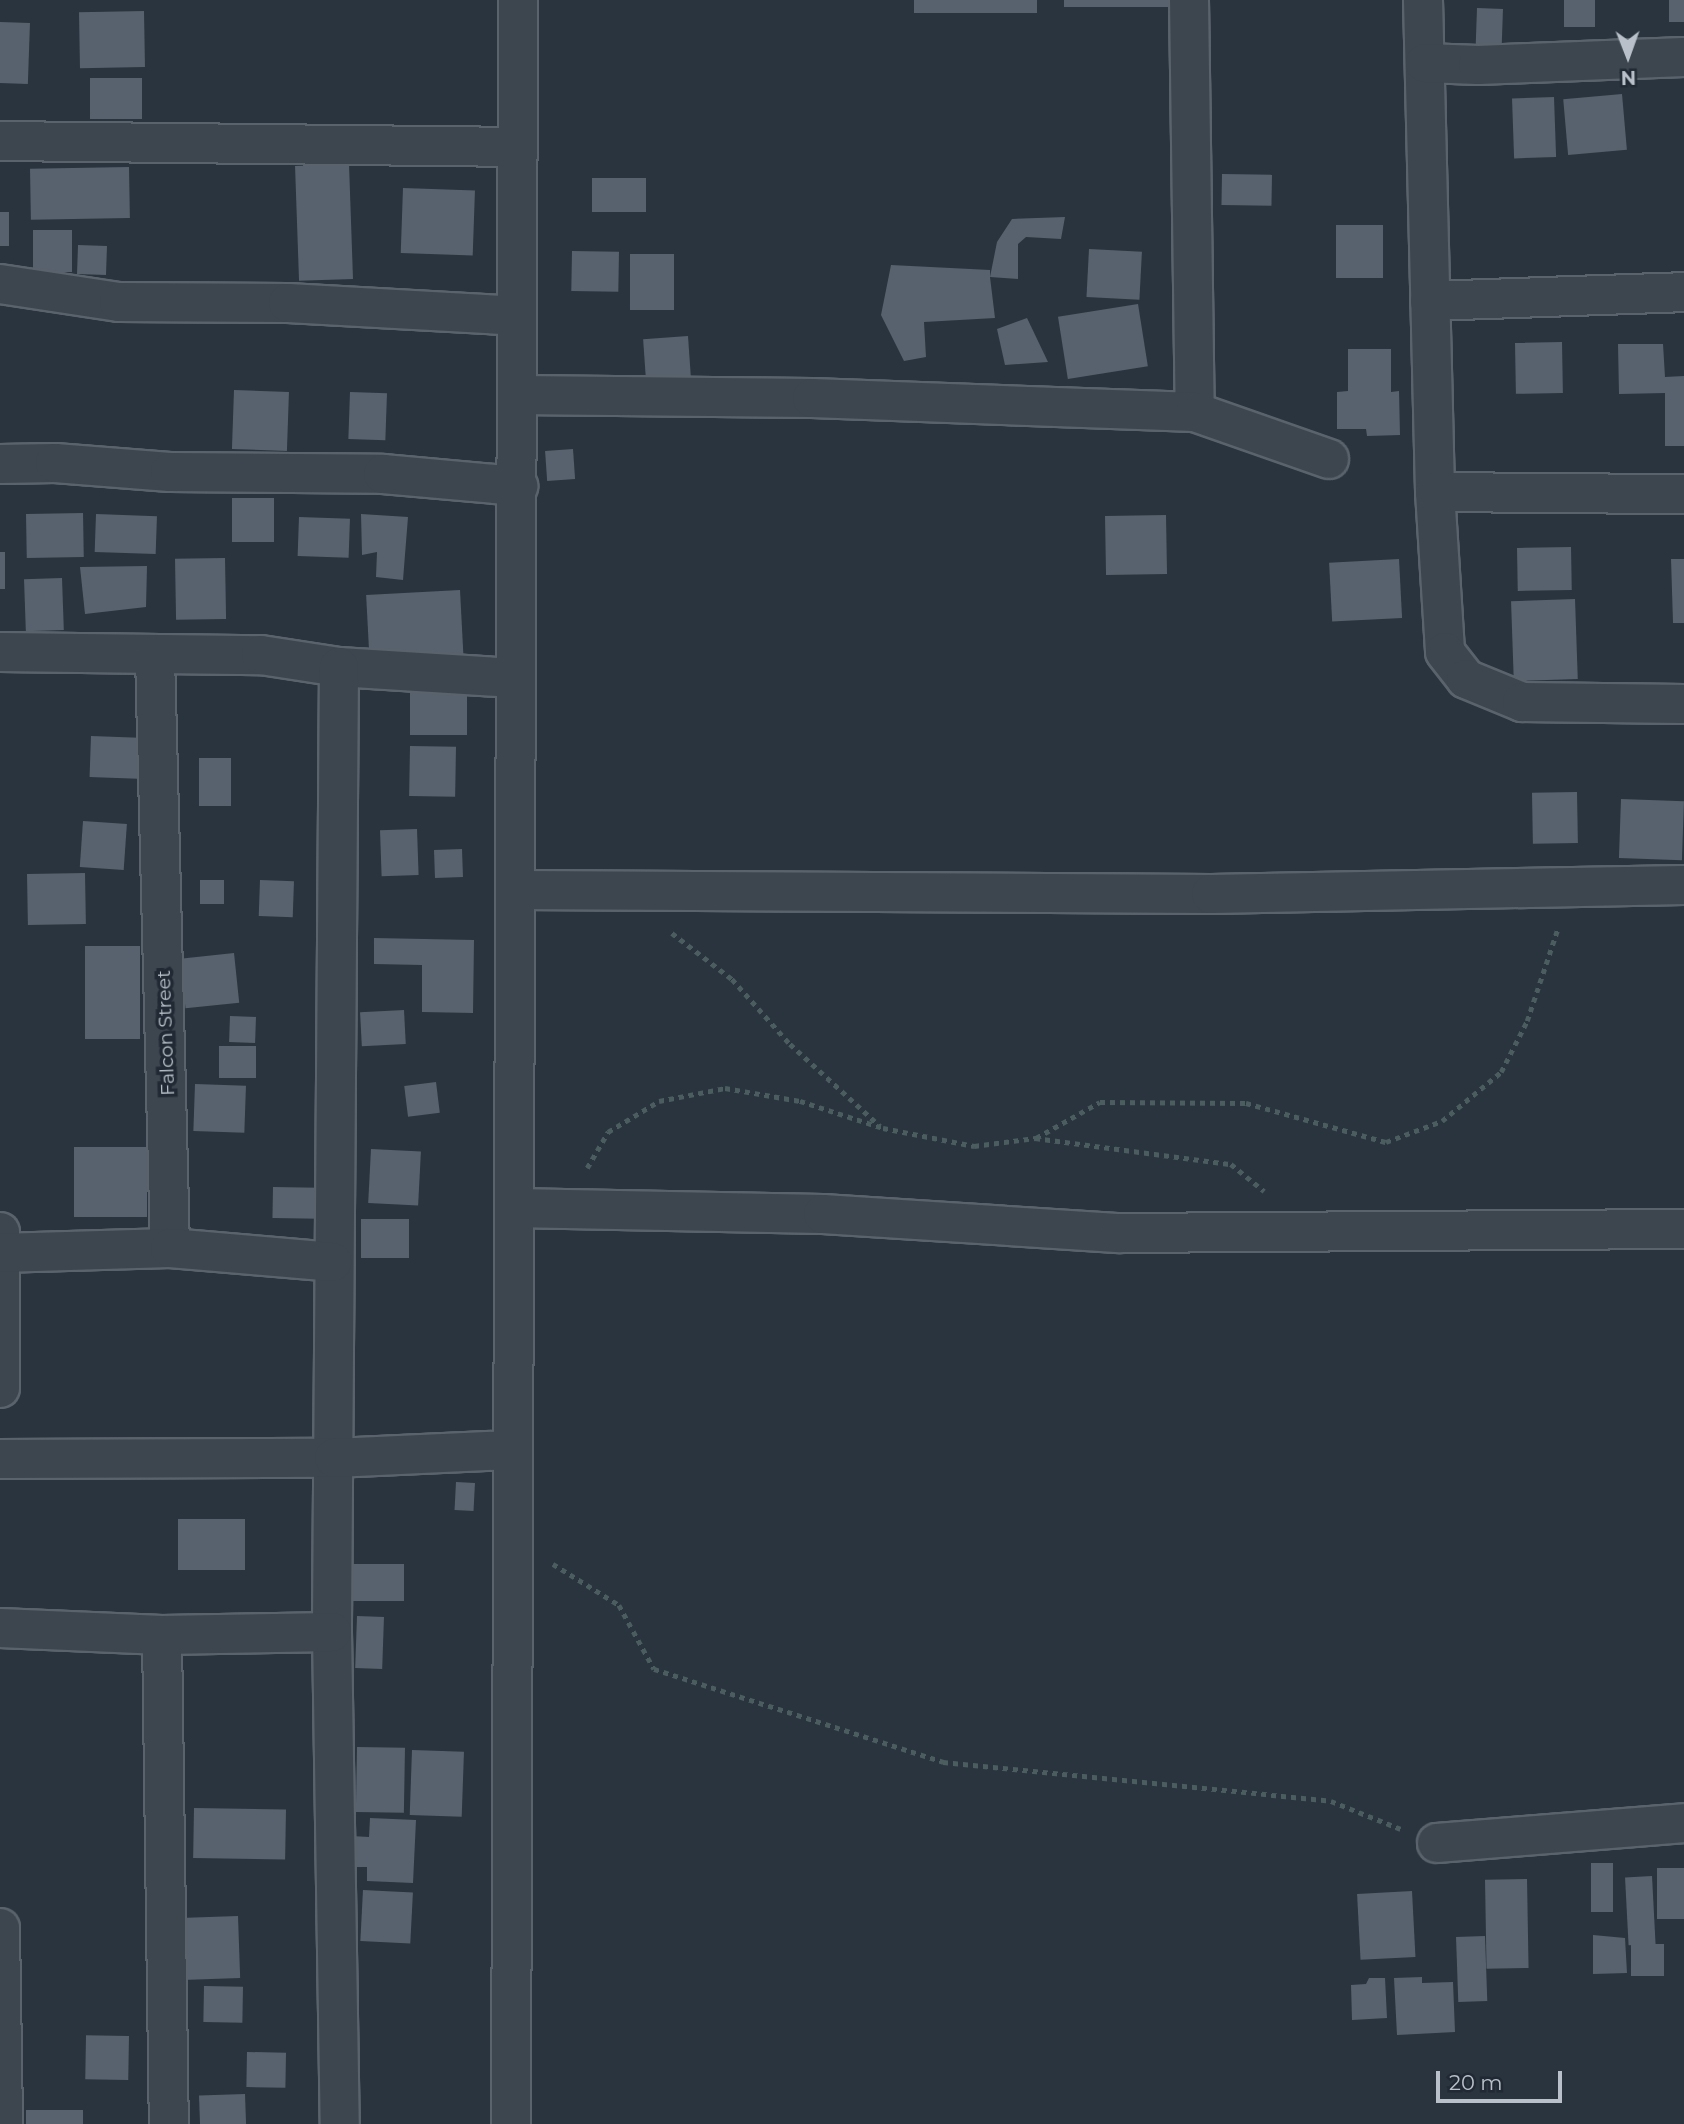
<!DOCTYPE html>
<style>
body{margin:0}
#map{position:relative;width:1684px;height:2124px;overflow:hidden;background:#29343e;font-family:Montserrat,sans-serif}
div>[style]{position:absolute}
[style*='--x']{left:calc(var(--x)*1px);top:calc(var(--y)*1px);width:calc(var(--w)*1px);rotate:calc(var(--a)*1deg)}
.building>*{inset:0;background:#57626e;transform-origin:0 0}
.path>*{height:4.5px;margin-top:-2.25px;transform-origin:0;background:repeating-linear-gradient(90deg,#4b5d5e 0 5px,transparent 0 10px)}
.roads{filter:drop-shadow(2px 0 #5a636c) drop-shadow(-2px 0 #5a636c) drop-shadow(0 2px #5a636c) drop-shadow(0 -2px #5a636c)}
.minor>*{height:38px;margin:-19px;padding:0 19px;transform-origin:19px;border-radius:19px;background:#3d454f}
span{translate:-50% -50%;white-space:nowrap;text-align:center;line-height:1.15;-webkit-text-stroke:7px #212a34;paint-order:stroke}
.street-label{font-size:19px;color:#b9c0c9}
.north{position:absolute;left:1593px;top:21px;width:70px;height:70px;-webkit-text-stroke:5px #212a34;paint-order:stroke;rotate:179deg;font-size:19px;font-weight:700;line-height:28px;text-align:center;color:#b9c0c9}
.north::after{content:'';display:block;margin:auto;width:24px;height:32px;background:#b9c0c9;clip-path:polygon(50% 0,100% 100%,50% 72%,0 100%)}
.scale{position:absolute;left:1436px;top:2071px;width:126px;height:32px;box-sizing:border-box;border:4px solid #b9c0c9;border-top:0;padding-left:9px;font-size:21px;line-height:24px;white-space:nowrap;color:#b9c0c9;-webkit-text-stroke:5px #212a34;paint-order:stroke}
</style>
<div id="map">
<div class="building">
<div style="left:914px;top:0;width:123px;height:13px"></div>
<div style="left:1064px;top:0;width:110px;height:7px"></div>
<div style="left:1564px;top:0;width:31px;height:27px"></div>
<div style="left:1669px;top:0;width:15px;height:22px"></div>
<div style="left:1477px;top:8px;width:26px;height:41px;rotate:2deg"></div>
<div style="left:144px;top:11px;width:56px;height:65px;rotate:89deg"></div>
<div style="left:0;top:22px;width:30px;height:61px;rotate:2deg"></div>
<div style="left:90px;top:78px;width:52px;height:41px"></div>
<div style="left:1622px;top:94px;width:56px;height:59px;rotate:85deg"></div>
<div style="left:1554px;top:97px;width:60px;height:42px;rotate:88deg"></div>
<div style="left:349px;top:164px;width:115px;height:54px;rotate:88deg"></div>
<div style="left:129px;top:167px;width:51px;height:99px;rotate:89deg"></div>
<div style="left:1222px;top:174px;width:50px;height:31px;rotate:1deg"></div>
<div style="left:646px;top:178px;width:34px;height:54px;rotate:90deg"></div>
<div style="left:403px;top:188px;width:72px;height:65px;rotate:2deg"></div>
<div style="left:0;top:212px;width:9px;height:34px"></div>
<div style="clip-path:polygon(1065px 217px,1061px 239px,1026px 237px,1018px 244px,1018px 279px,990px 277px,995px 318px,924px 322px,926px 357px,904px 361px,881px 315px,891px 265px,990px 270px,990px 277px,997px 242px,1012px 219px)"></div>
<div style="left:1383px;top:225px;width:53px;height:47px;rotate:90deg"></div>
<div style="left:33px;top:230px;width:39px;height:42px"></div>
<div style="left:107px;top:246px;width:29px;height:29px;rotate:92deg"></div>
<div style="left:1089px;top:249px;width:53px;height:48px;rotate:3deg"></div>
<div style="left:572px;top:251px;width:47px;height:40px;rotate:1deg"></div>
<div style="left:630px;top:254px;width:44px;height:56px"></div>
<div style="left:1138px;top:304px;width:63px;height:81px;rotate:81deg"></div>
<div style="clip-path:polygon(1027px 318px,1048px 362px,1005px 365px,997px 329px)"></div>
<div style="left:688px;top:336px;width:48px;height:45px;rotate:86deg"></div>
<div style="left:1562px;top:342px;width:51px;height:47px;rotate:89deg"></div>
<div style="clip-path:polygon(1618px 344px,1663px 344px,1665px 377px,1684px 376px,1684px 446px,1665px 446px,1665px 393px,1619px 394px)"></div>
<div style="clip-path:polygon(1348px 349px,1391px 349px,1391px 392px,1399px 391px,1400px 435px,1367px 436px,1366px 429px,1337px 429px,1337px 392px,1348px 391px)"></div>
<div style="left:234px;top:390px;width:55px;height:59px;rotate:2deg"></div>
<div style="left:350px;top:392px;width:37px;height:47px;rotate:2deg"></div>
<div style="left:573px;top:449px;width:30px;height:28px;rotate:86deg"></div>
<div style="left:232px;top:498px;width:42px;height:44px"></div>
<div style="left:83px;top:513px;width:44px;height:57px;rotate:89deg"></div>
<div style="left:96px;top:514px;width:61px;height:38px;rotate:2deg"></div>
<div style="clip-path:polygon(361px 514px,408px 517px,403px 580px,376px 577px,377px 552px,362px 555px)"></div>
<div style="left:1166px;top:515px;width:59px;height:61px;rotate:89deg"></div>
<div style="left:299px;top:517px;width:51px;height:39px;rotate:2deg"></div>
<div style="left:1571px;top:547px;width:43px;height:54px;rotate:89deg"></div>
<div style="left:0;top:552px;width:5px;height:37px"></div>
<div style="left:225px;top:558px;width:61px;height:50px;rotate:89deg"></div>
<div style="left:1399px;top:559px;width:59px;height:70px;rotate:87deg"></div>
<div style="clip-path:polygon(1671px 559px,1684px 559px,1684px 623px,1673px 623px)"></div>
<div style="clip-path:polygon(147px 566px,146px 607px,85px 614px,80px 567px)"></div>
<div style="left:62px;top:578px;width:52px;height:38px;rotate:88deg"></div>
<div style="left:460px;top:590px;width:68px;height:94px;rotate:87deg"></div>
<div style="left:1575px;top:599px;width:80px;height:64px;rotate:88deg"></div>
<div style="left:410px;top:690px;width:57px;height:45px"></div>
<div style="left:91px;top:736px;width:48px;height:41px;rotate:2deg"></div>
<div style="left:410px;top:746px;width:46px;height:50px;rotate:1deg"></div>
<div style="left:199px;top:758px;width:32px;height:48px"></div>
<div style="left:1577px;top:792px;width:51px;height:45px;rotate:89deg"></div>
<div style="left:1621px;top:799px;width:63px;height:59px;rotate:2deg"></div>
<div style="left:83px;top:821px;width:44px;height:46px;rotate:4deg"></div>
<div style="left:417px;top:829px;width:46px;height:37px;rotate:88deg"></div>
<div style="left:462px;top:849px;width:28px;height:28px;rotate:88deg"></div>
<div style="left:85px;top:873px;width:51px;height:58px;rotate:89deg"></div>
<div style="left:200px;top:880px;width:24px;height:24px"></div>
<div style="left:260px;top:880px;width:34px;height:36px;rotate:2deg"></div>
<div style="clip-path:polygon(374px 938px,474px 940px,473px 1013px,422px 1012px,422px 965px,374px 964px)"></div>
<div style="left:85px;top:946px;width:55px;height:93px"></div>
<div style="left:234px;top:953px;width:50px;height:54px;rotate:84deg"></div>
<div style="left:404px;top:1010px;width:34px;height:44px;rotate:87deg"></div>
<div style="left:230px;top:1016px;width:26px;height:26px;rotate:2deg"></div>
<div style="left:219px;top:1046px;width:37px;height:32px"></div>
<div style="left:436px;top:1082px;width:31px;height:32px;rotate:83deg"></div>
<div style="left:195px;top:1084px;width:51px;height:47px;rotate:2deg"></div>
<div style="left:74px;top:1147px;width:73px;height:70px"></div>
<div style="left:371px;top:1149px;width:50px;height:54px;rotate:3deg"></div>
<div style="left:273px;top:1187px;width:46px;height:31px;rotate:1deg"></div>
<div style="left:361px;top:1219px;width:48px;height:39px"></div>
<div style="left:456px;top:1482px;width:19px;height:28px;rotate:3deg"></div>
<div style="left:178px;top:1519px;width:67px;height:51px"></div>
<div style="left:353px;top:1564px;width:51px;height:37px"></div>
<div style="left:357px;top:1616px;width:27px;height:52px;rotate:2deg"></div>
<div style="left:357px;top:1747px;width:48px;height:65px;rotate:1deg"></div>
<div style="left:412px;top:1750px;width:52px;height:65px;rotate:2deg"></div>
<div style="left:194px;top:1808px;width:92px;height:50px;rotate:1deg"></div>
<div style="clip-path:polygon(370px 1818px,416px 1820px,413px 1883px,367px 1881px,367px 1867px,349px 1867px,351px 1836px,369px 1837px)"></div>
<div style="left:1591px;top:1863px;width:22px;height:49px"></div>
<div style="left:1684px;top:1868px;width:51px;height:27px;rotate:90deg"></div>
<div style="left:1652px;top:1876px;width:68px;height:27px;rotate:87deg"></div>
<div style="left:1527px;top:1879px;width:89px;height:42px;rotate:89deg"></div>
<div style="left:363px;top:1890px;width:50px;height:51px;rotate:3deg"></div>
<div style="left:1412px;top:1891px;width:66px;height:55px;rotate:87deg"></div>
<div style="left:238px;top:1916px;width:62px;height:58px;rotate:88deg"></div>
<div style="clip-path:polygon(1593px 1935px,1625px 1938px,1627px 1973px,1593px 1974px)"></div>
<div style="left:1485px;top:1936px;width:65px;height:29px;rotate:88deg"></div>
<div style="left:1631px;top:1944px;width:33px;height:32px"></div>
<div style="clip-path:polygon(1422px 1977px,1422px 1983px,1453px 1982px,1455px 2032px,1397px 2035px,1394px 1978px)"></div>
<div style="clip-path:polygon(1369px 1978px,1385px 1978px,1387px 2018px,1352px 2020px,1351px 1985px,1366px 1984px)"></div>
<div style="left:204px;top:1986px;width:39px;height:36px;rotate:1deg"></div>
<div style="left:129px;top:2036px;width:44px;height:43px;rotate:91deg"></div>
<div style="left:247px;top:2052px;width:39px;height:35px;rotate:1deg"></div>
<div style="left:245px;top:2094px;width:30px;height:46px;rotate:88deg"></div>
<div style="left:83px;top:2110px;width:14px;height:57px;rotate:90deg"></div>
</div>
<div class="path">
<div style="--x:672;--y:933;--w:76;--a:37.5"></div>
<div style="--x:732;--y:979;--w:87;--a:48.3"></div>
<div style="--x:790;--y:1044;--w:122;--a:42.3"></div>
<div style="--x:1036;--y:1138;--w:73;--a:-29.4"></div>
<div style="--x:1100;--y:1102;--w:146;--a:0.4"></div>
<div style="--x:1246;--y:1103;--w:145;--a:15.6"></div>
<div style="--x:1386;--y:1142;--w:60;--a:-20.6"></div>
<div style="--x:1442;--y:1121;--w:77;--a:-39.7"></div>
<div style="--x:1501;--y:1072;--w:57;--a:-63"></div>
<div style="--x:1527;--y:1021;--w:98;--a:-71.6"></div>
<div style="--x:587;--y:1168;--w:42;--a:-59.7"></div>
<div style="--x:608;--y:1132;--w:60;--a:-31.3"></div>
<div style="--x:659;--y:1101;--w:67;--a:-11.1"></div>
<div style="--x:725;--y:1088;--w:76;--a:9.8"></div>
<div style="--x:800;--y:1101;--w:87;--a:18"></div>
<div style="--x:883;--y:1128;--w:93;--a:11.2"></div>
<div style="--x:974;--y:1146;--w:62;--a:-7.5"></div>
<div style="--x:1035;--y:1138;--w:198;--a:7.6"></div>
<div style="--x:1231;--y:1164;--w:43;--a:39.3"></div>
<div style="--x:553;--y:1564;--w:78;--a:31.8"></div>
<div style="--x:619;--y:1605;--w:73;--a:61.3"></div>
<div style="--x:654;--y:1669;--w:304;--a:17.8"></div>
<div style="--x:943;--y:1762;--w:390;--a:5.7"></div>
<div style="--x:1331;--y:1801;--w:75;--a:21.8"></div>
</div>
<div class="roads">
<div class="minor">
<div style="--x:1189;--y:0;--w:412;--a:89.2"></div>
<div style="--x:1423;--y:0;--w:492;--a:88.6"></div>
<div style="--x:1435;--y:492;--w:160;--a:86.4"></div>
<div style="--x:1445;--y:652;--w:34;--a:52"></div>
<div style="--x:1466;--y:679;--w:61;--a:22.3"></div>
<div style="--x:1522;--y:702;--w:162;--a:0.7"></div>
<div style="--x:1425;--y:63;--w:53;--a:2.2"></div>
<div style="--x:1478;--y:65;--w:206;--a:-2.2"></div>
<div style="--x:0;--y:141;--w:517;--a:0.66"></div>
<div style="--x:0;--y:284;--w:120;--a:8.6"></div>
<div style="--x:119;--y:302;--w:169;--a:0.3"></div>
<div style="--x:288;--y:303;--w:229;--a:3.2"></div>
<div style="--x:1430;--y:301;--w:254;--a:-2"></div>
<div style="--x:517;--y:395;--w:295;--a:0.6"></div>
<div style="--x:812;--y:398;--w:383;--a:2.1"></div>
<div style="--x:1195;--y:412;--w:142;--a:19.3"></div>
<div style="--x:0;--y:464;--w:55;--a:-1"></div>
<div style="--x:55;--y:463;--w:115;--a:4.5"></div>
<div style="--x:170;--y:472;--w:213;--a:0.5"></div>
<div style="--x:383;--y:474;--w:136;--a:5.1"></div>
<div style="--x:1435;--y:492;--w:249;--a:0.5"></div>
<div style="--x:0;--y:652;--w:261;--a:0.7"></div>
<div style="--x:261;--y:655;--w:79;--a:8.7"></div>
<div style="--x:339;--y:667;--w:175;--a:3.6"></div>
<div style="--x:155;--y:656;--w:592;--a:88.55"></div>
<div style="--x:339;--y:667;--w:965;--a:90.42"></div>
<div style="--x:332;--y:1632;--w:492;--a:89.1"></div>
<div style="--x:517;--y:890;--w:694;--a:0.33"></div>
<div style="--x:1211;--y:894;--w:473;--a:-1.1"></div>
<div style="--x:514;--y:1208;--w:309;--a:1.1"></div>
<div style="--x:823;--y:1214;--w:298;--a:3.7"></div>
<div style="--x:1120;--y:1233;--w:564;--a:-0.41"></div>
<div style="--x:0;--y:1232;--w:156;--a:90"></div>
<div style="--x:0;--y:1253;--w:170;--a:-1.7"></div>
<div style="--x:170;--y:1248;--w:163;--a:4.9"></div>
<div style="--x:0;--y:1459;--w:334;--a:-0.2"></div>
<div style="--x:334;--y:1458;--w:177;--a:-2.6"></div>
<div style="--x:0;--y:1628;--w:162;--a:2.5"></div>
<div style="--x:162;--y:1635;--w:170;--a:-1"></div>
<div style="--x:162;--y:1635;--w:489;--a:89.2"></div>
<div style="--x:1437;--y:1843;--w:248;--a:-4.6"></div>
<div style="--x:0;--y:1928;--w:196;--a:89.1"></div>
<div style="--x:511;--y:2124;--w:2124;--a:-89.81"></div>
</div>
</div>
<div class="street-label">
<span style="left:166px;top:1033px;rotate:-92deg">Falcon Street</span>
</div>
<div class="north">N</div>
<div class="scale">20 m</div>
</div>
